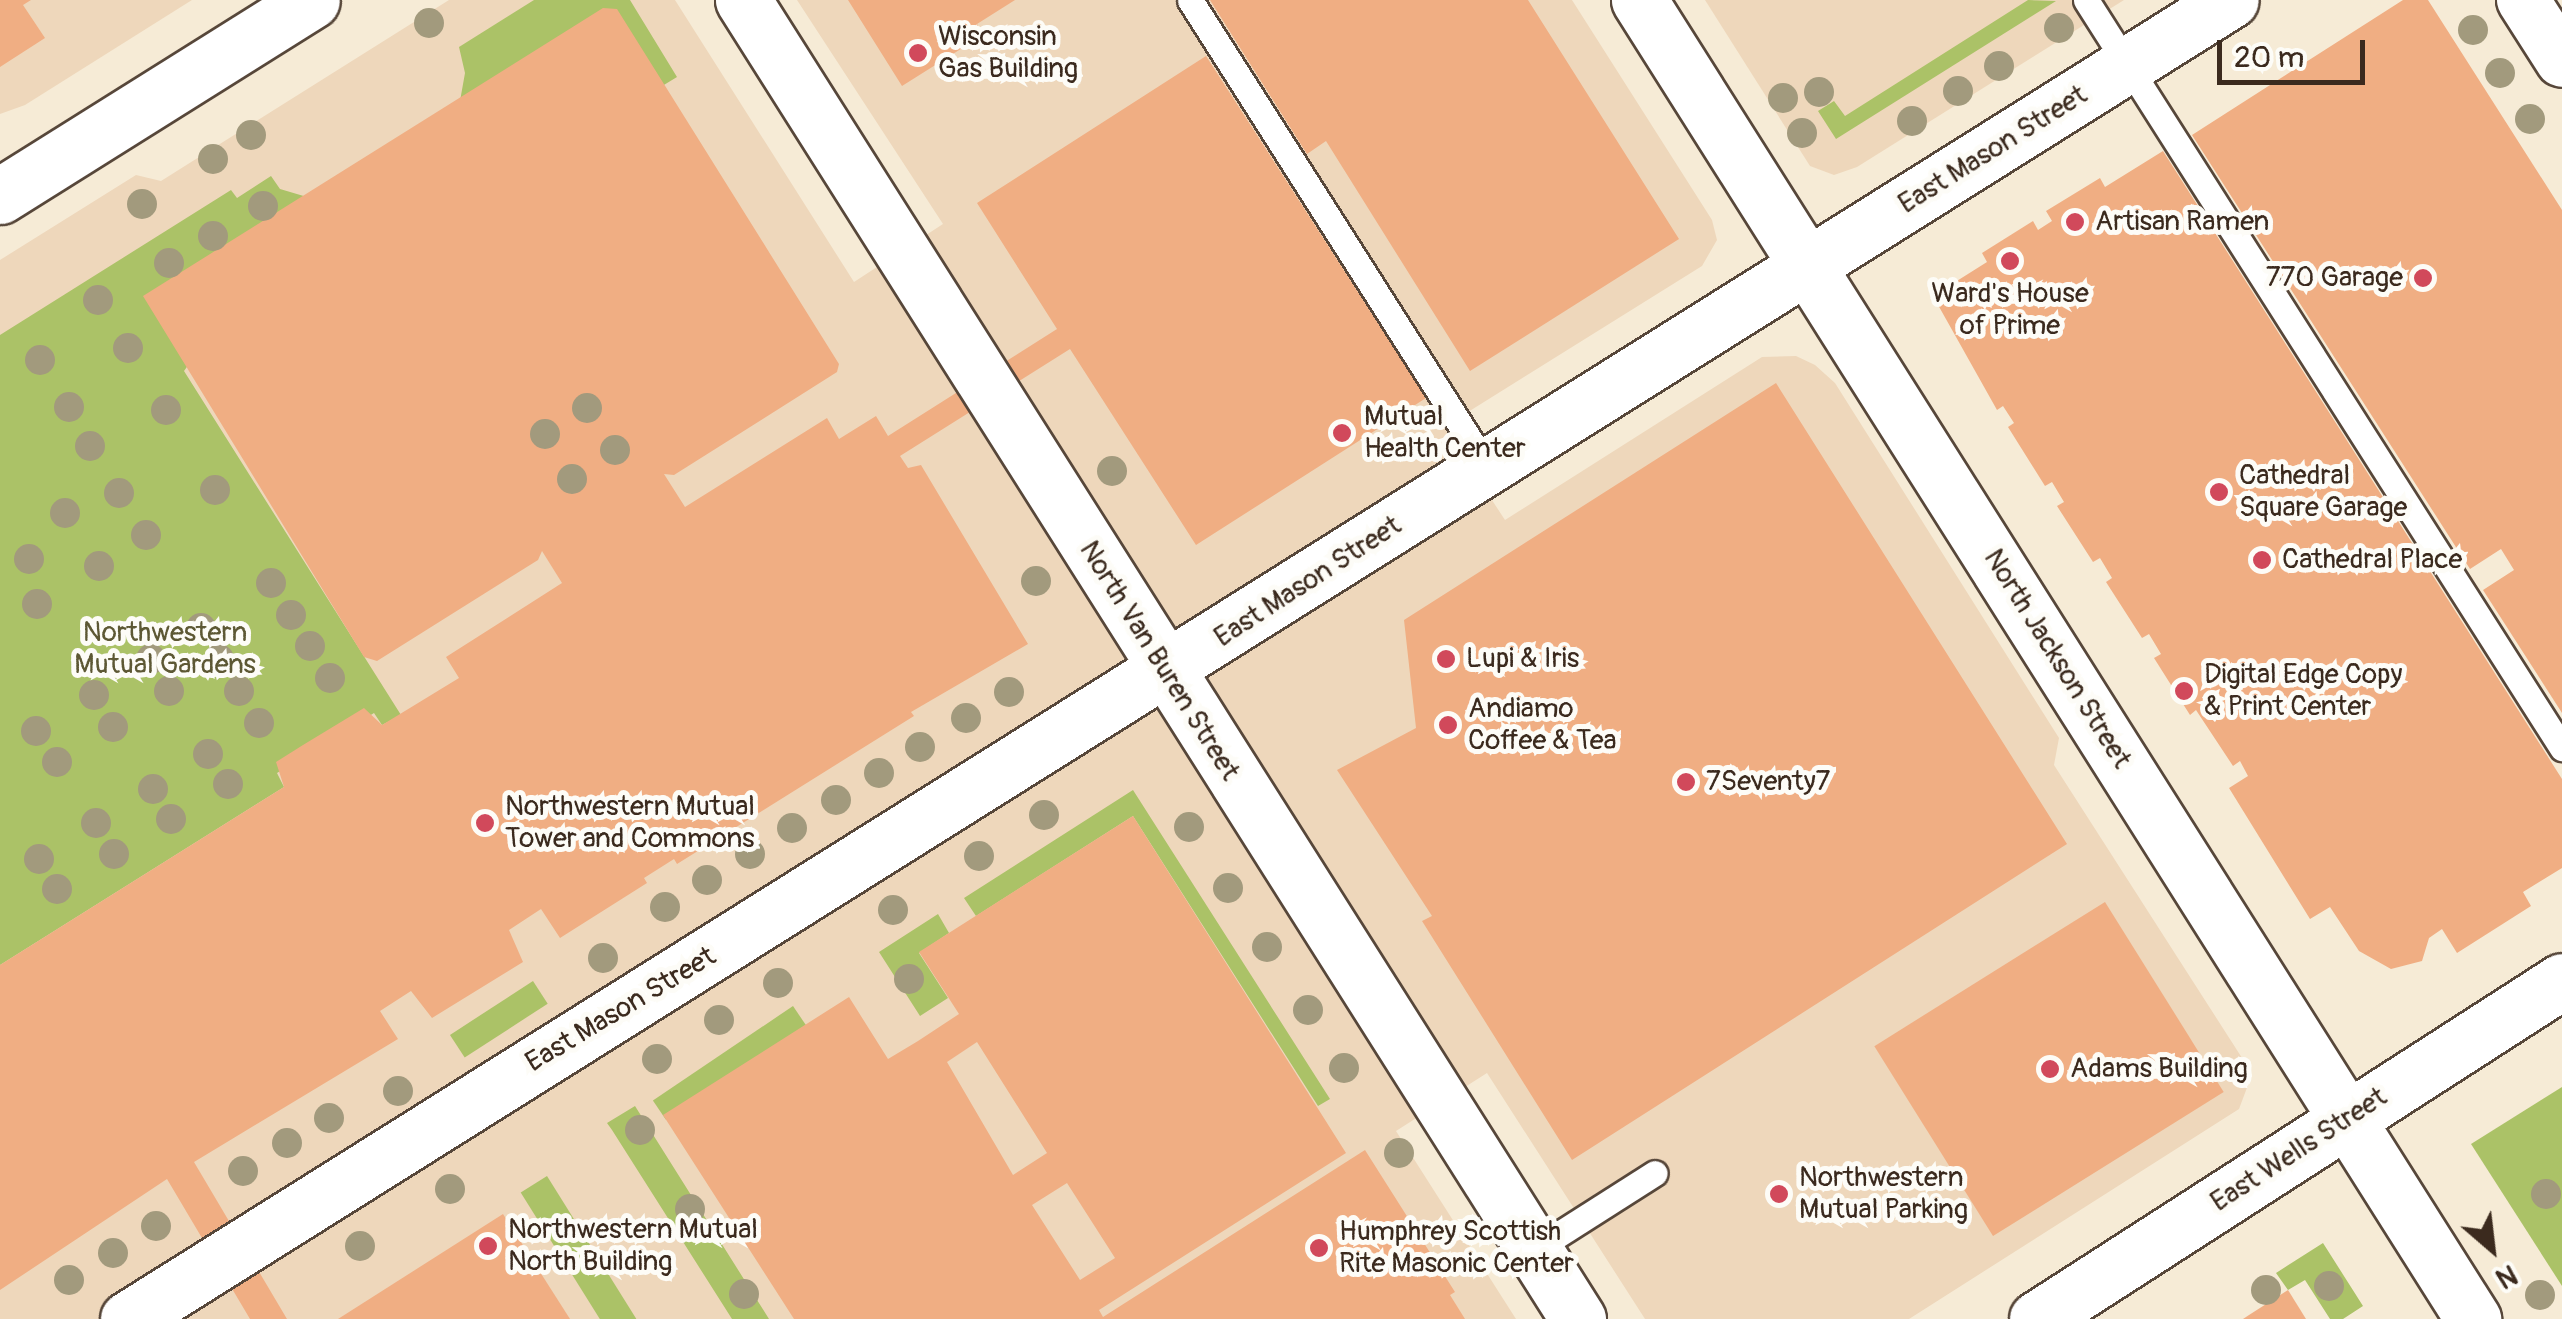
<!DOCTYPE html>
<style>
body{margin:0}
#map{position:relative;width:2562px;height:1319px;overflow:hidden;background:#f6ebd6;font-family:Pangolin,sans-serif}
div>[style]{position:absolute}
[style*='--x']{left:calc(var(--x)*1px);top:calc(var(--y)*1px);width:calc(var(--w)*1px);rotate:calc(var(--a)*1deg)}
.built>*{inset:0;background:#eed7bb}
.green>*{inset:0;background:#abc267;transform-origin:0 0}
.building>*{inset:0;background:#f0ae83;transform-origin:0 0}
.roads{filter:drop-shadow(2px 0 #57473a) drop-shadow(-2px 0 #57473a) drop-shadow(0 2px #57473a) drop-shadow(0 -2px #57473a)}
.lane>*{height:25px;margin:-12.5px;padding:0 12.5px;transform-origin:12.5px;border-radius:12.5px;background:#fff}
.street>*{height:52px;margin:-26px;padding:0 26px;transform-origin:26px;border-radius:26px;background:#fff}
.secondary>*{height:55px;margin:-27.5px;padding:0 27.5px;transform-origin:27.5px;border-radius:27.5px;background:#fff}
.trees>*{width:30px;height:30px;margin:-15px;border-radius:50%;background:#a29a7d}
.dots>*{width:28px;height:28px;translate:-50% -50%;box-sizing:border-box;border:5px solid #fdfcf7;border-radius:50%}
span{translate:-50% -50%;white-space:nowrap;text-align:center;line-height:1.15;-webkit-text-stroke:10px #fdfcf7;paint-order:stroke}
.poi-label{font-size:28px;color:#3b2a1e}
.left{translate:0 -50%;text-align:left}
.right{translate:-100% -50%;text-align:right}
.street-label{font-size:28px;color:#3b2a1e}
.park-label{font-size:28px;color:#5d5834}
.north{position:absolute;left:2442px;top:1199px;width:100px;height:100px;-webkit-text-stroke:8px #fdfcf7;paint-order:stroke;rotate:152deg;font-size:28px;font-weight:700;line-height:40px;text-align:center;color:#3b2a1e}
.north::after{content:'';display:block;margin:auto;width:35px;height:45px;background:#3b2a1e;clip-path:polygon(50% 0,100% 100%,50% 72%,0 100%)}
.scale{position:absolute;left:2217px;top:40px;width:148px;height:45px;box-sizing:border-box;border:5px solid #3b2a1e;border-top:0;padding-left:12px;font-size:30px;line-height:35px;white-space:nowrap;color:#3b2a1e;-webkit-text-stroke:8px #fdfcf7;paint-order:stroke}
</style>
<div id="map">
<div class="built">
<div style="clip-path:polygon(0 0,192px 0,25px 105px,0 114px)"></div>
<div style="clip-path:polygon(449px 0,675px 0,854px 282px,943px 224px,797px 0,1572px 0,1712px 220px,1717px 240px,1702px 266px,1444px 427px,1505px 520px,1762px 357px,1796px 356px,1815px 365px,1835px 383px,2059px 738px,2054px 765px,2244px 1061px,2248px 1085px,2239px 1109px,1909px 1319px,1645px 1319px,1487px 1073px,1396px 1131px,1516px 1319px,0 1319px,0 260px,136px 175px,161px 181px)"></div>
<div style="clip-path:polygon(1705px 0,2124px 0,1857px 167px,1834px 175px,1810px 166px)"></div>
</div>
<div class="green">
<div style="clip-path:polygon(534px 0,630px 0,677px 77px,654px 91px,460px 101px,465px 73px,459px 47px)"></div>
<div style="clip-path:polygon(2028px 0,2056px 1px,1836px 139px,1818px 111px,1834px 101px,1845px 116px)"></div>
<div style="clip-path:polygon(271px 176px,280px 189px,307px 197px,184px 371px,401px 715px,382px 725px,374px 713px,277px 773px,284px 787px,0 965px,0 335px,231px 190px,237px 198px)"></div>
<div style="clip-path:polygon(1133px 790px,1330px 1099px,1318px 1106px,1133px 816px,976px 916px,964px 898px)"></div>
<div style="clip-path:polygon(938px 914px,949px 933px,919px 953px,948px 998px,920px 1016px,879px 952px)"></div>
<div style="left:533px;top:981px;width:27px;height:99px;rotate:57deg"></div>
<div style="left:793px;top:1006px;width:23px;height:169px;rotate:56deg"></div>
<div style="clip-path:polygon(2562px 1087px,2562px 1286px,2471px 1144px)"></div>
<div style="clip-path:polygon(635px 1106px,769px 1319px,732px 1319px,612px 1130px,607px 1123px)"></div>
<div style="left:547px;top:1176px;width:169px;height:31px;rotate:58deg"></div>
<div style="clip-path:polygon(2323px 1243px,2363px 1306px,2343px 1319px,2330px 1319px,2305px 1280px,2288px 1290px,2276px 1273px)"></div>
</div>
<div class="building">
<div style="clip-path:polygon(0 0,31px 0,23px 5px,45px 38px,0 67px)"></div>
<div style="clip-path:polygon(848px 0,1015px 0,977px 24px,983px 35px,902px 86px)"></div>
<div style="clip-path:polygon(1210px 0,1528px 0,1679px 239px,1470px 371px,1326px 141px,1307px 154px)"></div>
<div style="clip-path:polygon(2403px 0,2428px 0,2562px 210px,2562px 713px,2483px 590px,2514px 570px,2501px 549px,2470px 569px,2192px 135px)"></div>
<div style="clip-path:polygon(603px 8px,617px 9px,839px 364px,837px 372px,674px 475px,664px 474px,685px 507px,827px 418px,839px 439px,876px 416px,888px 436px,1057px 329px,977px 203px,1206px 56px,1426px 398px,1196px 545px,1070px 349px,900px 456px,908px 468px,921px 465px,1028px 644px,911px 712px,914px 716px,677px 864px,674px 859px,644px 878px,647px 883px,560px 938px,541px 909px,509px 930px,523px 962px,432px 1018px,411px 991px,380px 1011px,398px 1039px,194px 1162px,287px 1319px,250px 1319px,167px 1179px,0 1290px,0 965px,284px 787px,276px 762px,303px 745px,364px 708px,382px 725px,459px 678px,446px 657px,562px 583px,542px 551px,538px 560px,377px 661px,364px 657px,143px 296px)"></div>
<div style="clip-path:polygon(2163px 151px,2562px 779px,2562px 868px,2523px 892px,2531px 906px,2457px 953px,2442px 929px,2429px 938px,2422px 961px,2391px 969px,2359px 951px,2330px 907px,2310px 919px,2229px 788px,2248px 776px,2240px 761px,2233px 766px,2196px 710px,2190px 715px,2154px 658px,2161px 654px,2149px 634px,2142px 638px,2106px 582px,2112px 578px,2100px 558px,2093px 562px,2057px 506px,2064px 502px,2052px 482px,2045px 486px,2008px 427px,2014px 423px,2003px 406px,1997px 410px,1933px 296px,1987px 262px,1982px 253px,2033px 221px,2038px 230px,2052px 221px,2046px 211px,2100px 178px,2105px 187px)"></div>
<div style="clip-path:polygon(1776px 383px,2067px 844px,1572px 1160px,1422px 921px,1432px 916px,1337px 770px,1416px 728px,1404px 620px)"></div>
<div style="clip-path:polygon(evenodd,1133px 816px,1346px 1153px,1099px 1310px,1103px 1317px,1365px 1150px,1455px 1292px,1450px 1295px,1465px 1319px,794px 1319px,663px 1115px,849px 997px,888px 1059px,918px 1041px,959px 1014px,919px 952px,1133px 816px,977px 1042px,1047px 1153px,1013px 1175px,947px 1062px,977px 1042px,1133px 816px,1067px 1183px,1115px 1258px,1080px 1280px,1032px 1205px,1067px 1183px)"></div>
<div style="left:2105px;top:902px;width:224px;height:272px;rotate:58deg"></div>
<div style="clip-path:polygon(503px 1214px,570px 1319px,338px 1319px)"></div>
<div style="clip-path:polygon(2288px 1290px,2306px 1319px,2243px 1319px,2249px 1315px)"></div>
</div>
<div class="roads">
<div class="lane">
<div style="--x:1190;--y:0;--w:553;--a:57.54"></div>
<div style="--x:2086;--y:0;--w:887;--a:57.53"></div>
<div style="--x:1534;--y:1250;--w:143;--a:-32.5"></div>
</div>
<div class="street">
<div style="--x:2523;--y:0;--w:72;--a:57.4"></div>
</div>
<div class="secondary">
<div style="--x:743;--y:0;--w:1561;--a:57.66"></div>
<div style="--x:1639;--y:0;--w:1561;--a:57.69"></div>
<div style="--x:0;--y:196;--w:368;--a:-32.1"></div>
<div style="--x:128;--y:1319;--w:2482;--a:-32.1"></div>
<div style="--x:2037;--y:1319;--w:624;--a:-32.77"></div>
</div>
</div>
<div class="trees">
<div style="left:429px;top:23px"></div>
<div style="left:2059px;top:28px"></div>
<div style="left:2473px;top:30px"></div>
<div style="left:1999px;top:66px"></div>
<div style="left:2500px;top:73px"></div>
<div style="left:1958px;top:91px"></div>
<div style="left:1819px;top:92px"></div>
<div style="left:1783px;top:98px"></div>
<div style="left:2530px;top:119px"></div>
<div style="left:1912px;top:121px"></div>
<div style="left:1802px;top:133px"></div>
<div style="left:251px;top:135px"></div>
<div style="left:213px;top:159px"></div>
<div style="left:142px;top:204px"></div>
<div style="left:263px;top:206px"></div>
<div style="left:213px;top:236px"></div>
<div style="left:169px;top:263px"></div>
<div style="left:98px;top:300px"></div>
<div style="left:128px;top:348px"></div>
<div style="left:40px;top:360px"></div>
<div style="left:69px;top:407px"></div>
<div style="left:587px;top:408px"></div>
<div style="left:166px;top:410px"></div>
<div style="left:545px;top:434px"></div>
<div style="left:90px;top:446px"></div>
<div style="left:615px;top:450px"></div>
<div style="left:1112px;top:471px"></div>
<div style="left:572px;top:479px"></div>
<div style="left:215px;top:490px"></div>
<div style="left:119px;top:493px"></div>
<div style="left:65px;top:513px"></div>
<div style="left:146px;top:535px"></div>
<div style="left:29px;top:559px"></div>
<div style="left:99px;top:566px"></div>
<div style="left:1036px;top:581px"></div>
<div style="left:271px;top:583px"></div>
<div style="left:37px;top:604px"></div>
<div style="left:291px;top:615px"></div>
<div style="left:201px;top:628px"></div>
<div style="left:310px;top:646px"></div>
<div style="left:151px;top:659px"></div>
<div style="left:219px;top:659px"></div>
<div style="left:330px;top:678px"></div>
<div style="left:169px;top:691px"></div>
<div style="left:239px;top:691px"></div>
<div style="left:1009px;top:692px"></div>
<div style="left:94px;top:695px"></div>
<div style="left:966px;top:718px"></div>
<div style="left:259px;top:723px"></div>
<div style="left:113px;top:727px"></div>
<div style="left:36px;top:731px"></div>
<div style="left:920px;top:747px"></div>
<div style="left:208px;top:754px"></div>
<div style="left:57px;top:762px"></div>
<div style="left:879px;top:773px"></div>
<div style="left:228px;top:784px"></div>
<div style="left:153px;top:789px"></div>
<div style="left:836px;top:800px"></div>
<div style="left:1044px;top:815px"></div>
<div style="left:171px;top:819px"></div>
<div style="left:96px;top:823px"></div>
<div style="left:1189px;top:827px"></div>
<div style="left:792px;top:828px"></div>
<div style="left:114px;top:854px"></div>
<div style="left:750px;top:854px"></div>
<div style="left:979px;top:856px"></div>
<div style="left:39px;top:859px"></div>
<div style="left:707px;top:880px"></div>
<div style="left:1228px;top:888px"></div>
<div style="left:57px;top:889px"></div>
<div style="left:665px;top:907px"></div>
<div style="left:893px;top:910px"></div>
<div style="left:1267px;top:947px"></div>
<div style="left:603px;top:958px"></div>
<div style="left:909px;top:979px"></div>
<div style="left:778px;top:983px"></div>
<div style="left:1308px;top:1010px"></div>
<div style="left:719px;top:1020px"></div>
<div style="left:657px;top:1059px"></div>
<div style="left:1344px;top:1068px"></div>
<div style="left:398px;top:1091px"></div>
<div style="left:329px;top:1118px"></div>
<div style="left:640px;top:1130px"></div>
<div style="left:287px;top:1143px"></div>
<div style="left:1399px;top:1153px"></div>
<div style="left:243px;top:1171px"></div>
<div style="left:450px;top:1189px"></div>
<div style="left:2546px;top:1194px"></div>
<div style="left:690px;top:1209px"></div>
<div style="left:156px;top:1226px"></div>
<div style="left:360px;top:1246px"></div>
<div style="left:113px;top:1253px"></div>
<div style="left:69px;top:1280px"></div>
<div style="left:2329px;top:1286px"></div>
<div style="left:2266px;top:1290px"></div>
<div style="left:744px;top:1294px"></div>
<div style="left:2540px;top:1295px"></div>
</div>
<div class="dots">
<div style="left:918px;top:53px;background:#d1495b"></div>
<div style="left:2075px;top:222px;background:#d1495b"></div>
<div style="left:2010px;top:261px;background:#d1495b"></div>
<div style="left:2423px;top:278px;background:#d1495b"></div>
<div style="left:1342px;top:433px;background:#d1495b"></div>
<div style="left:2219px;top:492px;background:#d1495b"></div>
<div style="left:2262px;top:560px;background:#d1495b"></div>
<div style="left:1446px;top:659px;background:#d1495b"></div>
<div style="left:2184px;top:691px;background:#d1495b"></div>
<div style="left:1448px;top:725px;background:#d1495b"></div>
<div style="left:1686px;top:782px;background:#d1495b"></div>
<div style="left:485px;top:823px;background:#d1495b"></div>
<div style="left:2050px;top:1069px;background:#d1495b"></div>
<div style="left:1779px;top:1194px;background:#d1495b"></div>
<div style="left:488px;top:1246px;background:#d1495b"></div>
<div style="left:1319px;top:1248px;background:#d1495b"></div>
</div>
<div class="poi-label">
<span class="left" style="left:938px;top:53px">Wisconsin<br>Gas Building</span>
<span class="left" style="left:2095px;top:222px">Artisan Ramen</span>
<span class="right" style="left:2403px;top:278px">770 Garage</span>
<span style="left:2010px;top:310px">Ward's House<br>of Prime</span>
<span class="left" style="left:1364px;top:433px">Mutual<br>Health Center</span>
<span class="left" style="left:2239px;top:492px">Cathedral<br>Square Garage</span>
<span class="left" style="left:2282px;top:560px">Cathedral Place</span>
<span class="left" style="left:1466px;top:659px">Lupi &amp; Iris</span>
<span class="left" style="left:2204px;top:691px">Digital Edge Copy<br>&amp; Print Center</span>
<span class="left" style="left:1468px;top:725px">Andiamo<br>Coffee &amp; Tea</span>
<span class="left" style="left:1706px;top:782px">7Seventy7</span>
<span class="left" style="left:505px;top:823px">Northwestern Mutual<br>Tower and Commons</span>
<span class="left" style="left:2070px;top:1069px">Adams Building</span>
<span class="left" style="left:1799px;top:1194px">Northwestern<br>Mutual Parking</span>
<span class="left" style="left:508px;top:1246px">Northwestern Mutual<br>North Building</span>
<span class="left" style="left:1339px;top:1248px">Humphrey Scottish<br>Rite Masonic Center</span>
</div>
<div class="street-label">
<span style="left:1993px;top:150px;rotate:-32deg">East Mason Street</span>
<span style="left:1308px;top:582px;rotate:-33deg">East Mason Street</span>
<span style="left:2057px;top:659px;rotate:58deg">North Jackson Street</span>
<span style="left:1159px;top:661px;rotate:58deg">North Van Buren Street</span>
<span style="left:621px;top:1010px;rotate:-31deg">East Mason Street</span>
<span style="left:2299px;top:1150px;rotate:-33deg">East Wells Street</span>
</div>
<div class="park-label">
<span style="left:165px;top:649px">Northwestern<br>Mutual Gardens</span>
</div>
<div class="north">N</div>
<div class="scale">20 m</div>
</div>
